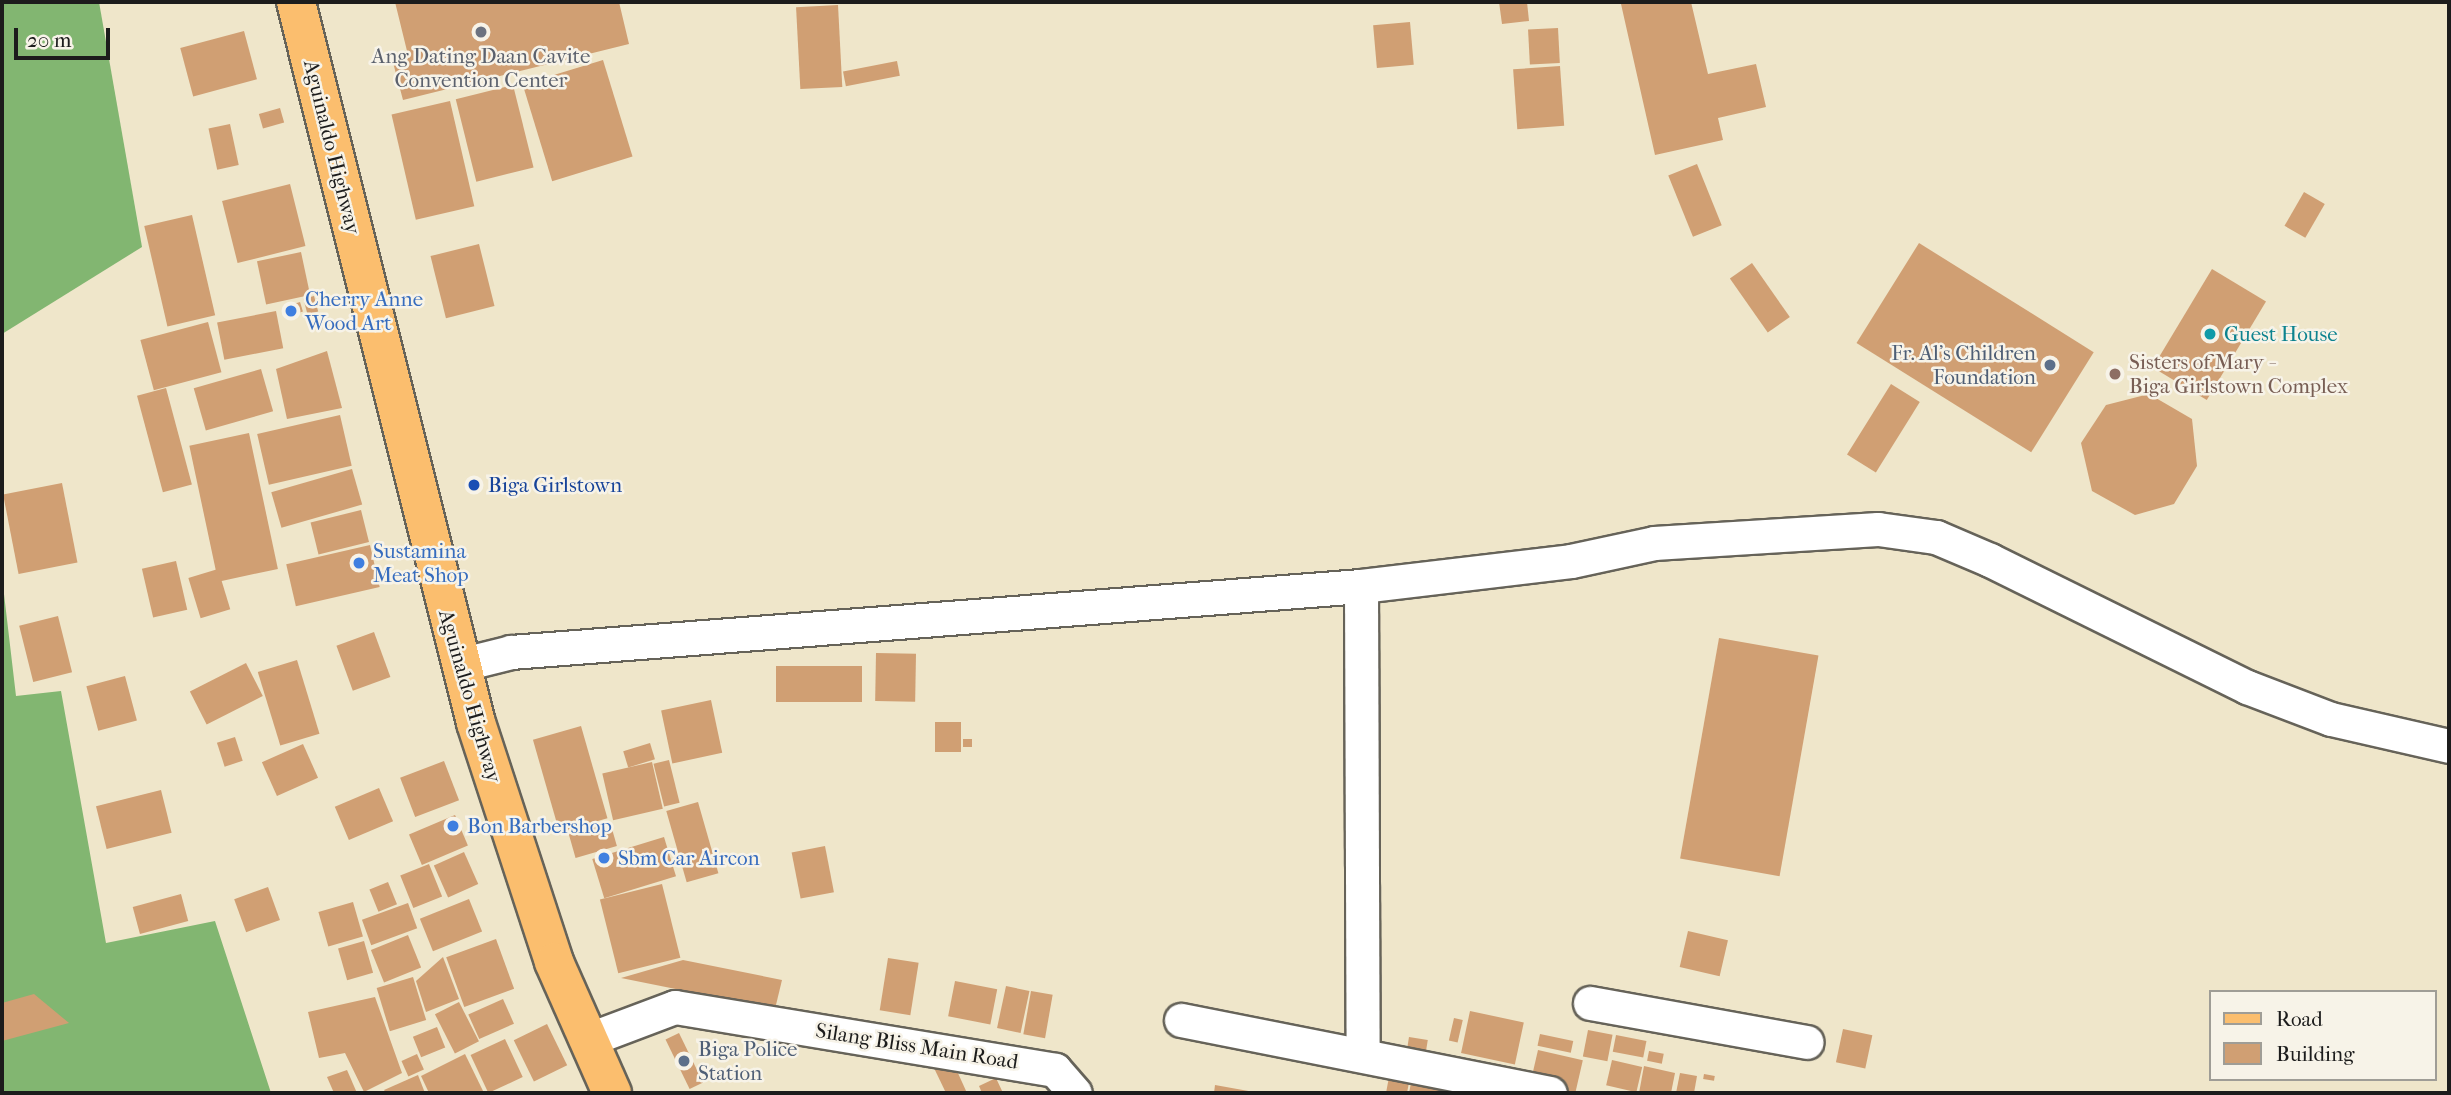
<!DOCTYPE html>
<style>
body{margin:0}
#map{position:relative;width:2451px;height:1095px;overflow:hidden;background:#efe6ca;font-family:"IM FELL French Canon",serif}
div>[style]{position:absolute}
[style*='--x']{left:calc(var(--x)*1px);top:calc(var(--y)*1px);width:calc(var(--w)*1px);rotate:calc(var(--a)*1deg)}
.forest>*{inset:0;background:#82b671}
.building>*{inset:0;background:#d09f73;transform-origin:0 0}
.roads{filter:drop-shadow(2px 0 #666359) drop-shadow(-2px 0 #666359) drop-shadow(0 2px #666359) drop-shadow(0 -2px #666359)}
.minor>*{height:33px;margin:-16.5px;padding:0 16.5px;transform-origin:16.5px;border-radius:16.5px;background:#fff}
.primary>*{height:38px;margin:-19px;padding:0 19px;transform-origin:19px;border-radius:19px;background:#fbbe6e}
.dots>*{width:19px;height:19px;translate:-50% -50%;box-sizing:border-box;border:4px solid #f7f3e8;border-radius:50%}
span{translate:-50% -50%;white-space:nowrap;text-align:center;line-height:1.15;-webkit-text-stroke:5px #f7f3e8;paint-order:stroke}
.worship-label{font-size:21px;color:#5b616d}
.street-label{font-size:21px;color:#1c1c1c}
.shop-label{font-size:21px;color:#366cbe}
.left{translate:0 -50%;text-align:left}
.culture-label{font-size:21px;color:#0d838f}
.service-label{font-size:21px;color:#4e5e75}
.right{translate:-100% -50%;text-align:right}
.education-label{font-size:21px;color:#785e54}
.transit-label{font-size:21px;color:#164399}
.frame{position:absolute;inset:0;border:4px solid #1c1c1c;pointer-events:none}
.legend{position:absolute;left:2209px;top:990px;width:228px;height:91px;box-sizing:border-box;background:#f7f3e8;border:2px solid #9f9d96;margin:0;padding:9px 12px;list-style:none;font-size:21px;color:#1c1c1c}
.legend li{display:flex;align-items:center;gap:14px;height:35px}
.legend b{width:35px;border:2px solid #9f9d96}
.scale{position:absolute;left:14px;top:28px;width:96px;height:32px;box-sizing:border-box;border:4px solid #1c1c1c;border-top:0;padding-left:9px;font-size:21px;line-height:24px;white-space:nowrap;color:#1c1c1c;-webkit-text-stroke:5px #f7f3e8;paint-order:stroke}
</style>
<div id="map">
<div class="forest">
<div style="clip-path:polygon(2px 2px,99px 2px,142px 247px,2px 334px)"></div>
<div style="clip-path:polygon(2px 577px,16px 696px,61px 691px,106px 943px,215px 921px,271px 1093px,2px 1093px)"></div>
</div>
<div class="building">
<div style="clip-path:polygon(395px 2px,619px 2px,629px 44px,403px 100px,391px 55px,407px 51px)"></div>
<div style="clip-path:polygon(1499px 2px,1527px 2px,1529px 21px,1502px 24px)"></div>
<div style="clip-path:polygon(1691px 2px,1708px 74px,1756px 64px,1766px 107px,1718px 118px,1723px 140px,1655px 155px,1621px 4px)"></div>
<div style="left:838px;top:5px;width:82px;height:42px;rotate:87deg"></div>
<div style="left:1410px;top:22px;width:43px;height:37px;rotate:85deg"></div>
<div style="left:1558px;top:28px;width:35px;height:30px;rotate:87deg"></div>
<div style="left:244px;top:31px;width:50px;height:66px;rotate:75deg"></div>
<div style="left:603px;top:60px;width:101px;height:84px;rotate:73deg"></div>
<div style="left:897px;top:61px;width:15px;height:55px;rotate:79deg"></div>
<div style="left:1560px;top:66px;width:60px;height:47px;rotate:86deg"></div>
<div style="left:513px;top:85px;width:85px;height:59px;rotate:76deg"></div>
<div style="left:450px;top:101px;width:108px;height:60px;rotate:77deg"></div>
<div style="left:280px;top:108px;width:15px;height:22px;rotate:74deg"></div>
<div style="left:230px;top:124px;width:42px;height:22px;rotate:78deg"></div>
<div style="left:1697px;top:164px;width:66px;height:31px;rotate:68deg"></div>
<div style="left:290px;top:184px;width:64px;height:70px;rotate:76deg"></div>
<div style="left:2304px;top:192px;width:24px;height:39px;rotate:30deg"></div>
<div style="left:192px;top:215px;width:103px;height:49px;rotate:77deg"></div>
<div style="left:1919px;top:243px;width:206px;height:118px;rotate:32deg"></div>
<div style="left:479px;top:244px;width:64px;height:50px;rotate:76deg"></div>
<div style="left:301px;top:252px;width:44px;height:45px;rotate:78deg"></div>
<div style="left:1752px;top:263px;width:66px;height:27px;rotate:55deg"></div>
<div style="left:2212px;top:269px;width:63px;height:115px;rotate:31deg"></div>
<div style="left:314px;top:296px;width:16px;height:11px;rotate:75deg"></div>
<div style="left:300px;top:302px;width:10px;height:16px;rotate:73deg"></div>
<div style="left:276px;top:311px;width:38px;height:60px;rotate:79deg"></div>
<div style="left:208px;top:322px;width:52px;height:70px;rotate:75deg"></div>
<div style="clip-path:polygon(327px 351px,342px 408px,287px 419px,276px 369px)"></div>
<div style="left:261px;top:369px;width:44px;height:70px;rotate:74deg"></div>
<div style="left:1891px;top:384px;width:34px;height:83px;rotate:32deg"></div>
<div style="left:166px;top:388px;width:100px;height:30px;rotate:75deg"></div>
<div style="clip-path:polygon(2149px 394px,2192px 419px,2197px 466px,2174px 504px,2135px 515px,2092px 491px,2081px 443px,2106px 405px)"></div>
<div style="left:340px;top:415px;width:52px;height:85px;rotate:77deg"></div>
<div style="left:249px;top:433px;width:139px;height:61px;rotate:78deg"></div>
<div style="left:352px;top:469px;width:37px;height:84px;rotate:74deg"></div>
<div style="left:62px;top:483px;width:81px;height:60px;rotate:79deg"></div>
<div style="left:361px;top:510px;width:33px;height:52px;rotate:76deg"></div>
<div style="left:370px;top:545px;width:43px;height:86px;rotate:77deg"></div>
<div style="left:176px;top:561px;width:50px;height:35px;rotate:77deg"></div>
<div style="left:218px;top:569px;width:42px;height:31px;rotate:73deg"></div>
<div style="left:58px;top:616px;width:58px;height:40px;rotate:76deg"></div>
<div style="left:374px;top:632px;width:48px;height:40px;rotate:70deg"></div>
<div style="left:1719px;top:638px;width:101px;height:224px;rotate:10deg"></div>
<div style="left:876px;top:653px;width:40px;height:48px;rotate:1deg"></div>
<div style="left:297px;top:660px;width:77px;height:41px;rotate:73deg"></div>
<div style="left:246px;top:663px;width:37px;height:63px;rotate:63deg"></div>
<div style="left:862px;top:666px;width:36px;height:86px;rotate:90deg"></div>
<div style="left:125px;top:676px;width:46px;height:40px;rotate:75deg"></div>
<div style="left:711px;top:700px;width:54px;height:51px;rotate:78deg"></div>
<div style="left:935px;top:722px;width:26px;height:30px"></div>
<div style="left:581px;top:726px;width:96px;height:50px;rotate:74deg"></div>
<div style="left:235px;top:737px;width:25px;height:19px;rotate:72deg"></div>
<div style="left:963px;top:739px;width:9px;height:8px"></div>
<div style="left:650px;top:743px;width:17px;height:28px;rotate:73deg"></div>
<div style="left:303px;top:744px;width:37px;height:45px;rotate:66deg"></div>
<div style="left:669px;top:760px;width:44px;height:16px;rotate:76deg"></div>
<div style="left:444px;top:761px;width:42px;height:47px;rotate:69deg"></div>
<div style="left:652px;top:762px;width:48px;height:51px;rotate:77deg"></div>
<div style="left:379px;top:788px;width:36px;height:48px;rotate:67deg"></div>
<div style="left:161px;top:790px;width:44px;height:67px;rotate:76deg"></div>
<div style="left:698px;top:802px;width:74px;height:33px;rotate:74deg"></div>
<div style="left:455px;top:815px;width:33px;height:50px;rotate:67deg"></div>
<div style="left:610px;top:822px;width:25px;height:43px;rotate:74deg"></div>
<div style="left:664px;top:837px;width:41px;height:75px;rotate:73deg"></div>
<div style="left:825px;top:846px;width:47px;height:34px;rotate:79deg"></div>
<div style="left:464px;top:852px;width:35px;height:33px;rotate:66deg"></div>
<div style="left:429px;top:864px;width:35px;height:31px;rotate:68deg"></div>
<div style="left:388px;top:882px;width:24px;height:20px;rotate:68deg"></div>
<div style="left:662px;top:884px;width:76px;height:64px;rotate:76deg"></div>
<div style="left:268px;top:887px;width:35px;height:36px;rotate:70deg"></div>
<div style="left:181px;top:894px;width:28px;height:50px;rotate:75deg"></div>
<div style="left:469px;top:899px;width:35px;height:53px;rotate:68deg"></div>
<div style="left:353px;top:902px;width:36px;height:36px;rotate:74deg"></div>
<div style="left:408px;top:903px;width:27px;height:49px;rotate:70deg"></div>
<div style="left:1688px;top:931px;width:41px;height:37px;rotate:13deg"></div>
<div style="left:408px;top:935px;width:35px;height:40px;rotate:68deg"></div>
<div style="left:496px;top:939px;width:53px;height:53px;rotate:70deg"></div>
<div style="left:364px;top:941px;width:33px;height:27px;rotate:74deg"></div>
<div style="clip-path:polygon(443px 957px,459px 999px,426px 1012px,416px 981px)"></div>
<div style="left:888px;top:958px;width:31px;height:53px;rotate:9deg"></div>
<div style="clip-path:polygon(683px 960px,782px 980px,775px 1009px,621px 978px)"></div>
<div style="left:413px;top:977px;width:45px;height:38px;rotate:73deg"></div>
<div style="left:955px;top:981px;width:43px;height:36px;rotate:11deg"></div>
<div style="left:1006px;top:986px;width:24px;height:43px;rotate:12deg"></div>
<div style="left:1031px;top:991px;width:22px;height:44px;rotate:10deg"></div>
<div style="clip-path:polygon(34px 994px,69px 1023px,2px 1041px,2px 1003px)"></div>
<div style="clip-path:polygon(375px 997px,402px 1073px,364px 1092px,345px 1053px,319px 1058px,308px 1012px)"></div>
<div style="left:503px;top:999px;width:27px;height:38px;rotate:66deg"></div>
<div style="left:459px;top:1002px;width:44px;height:27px;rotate:63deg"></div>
<div style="left:1470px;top:1011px;width:55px;height:43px;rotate:12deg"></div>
<div style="left:1454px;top:1018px;width:9px;height:23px;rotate:13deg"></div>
<div style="left:547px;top:1024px;width:46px;height:37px;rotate:64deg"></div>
<div style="left:437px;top:1027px;width:22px;height:26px;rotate:68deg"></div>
<div style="left:1843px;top:1029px;width:30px;height:34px;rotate:12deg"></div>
<div style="left:1588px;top:1030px;width:25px;height:27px;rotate:11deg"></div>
<div style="left:679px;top:1033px;width:55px;height:15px;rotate:64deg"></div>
<div style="left:1540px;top:1034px;width:34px;height:12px;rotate:12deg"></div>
<div style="left:1616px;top:1035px;width:31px;height:17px;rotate:11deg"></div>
<div style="left:1409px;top:1037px;width:19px;height:19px;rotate:9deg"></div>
<div style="left:505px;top:1039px;width:42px;height:38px;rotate:65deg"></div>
<div style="left:1538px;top:1050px;width:46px;height:35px;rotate:13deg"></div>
<div style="left:1649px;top:1051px;width:15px;height:10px;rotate:11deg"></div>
<div style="left:417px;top:1054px;width:17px;height:17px;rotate:66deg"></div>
<div style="clip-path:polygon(465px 1054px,484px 1093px,429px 1093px,421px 1076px)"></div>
<div style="left:1612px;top:1060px;width:31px;height:26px;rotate:13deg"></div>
<div style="clip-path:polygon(1644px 1066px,1675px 1073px,1671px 1093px,1639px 1093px)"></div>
<div style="clip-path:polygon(934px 1068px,957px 1071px,967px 1093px,946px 1093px)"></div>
<div style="clip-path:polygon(347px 1070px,357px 1093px,334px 1093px,327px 1077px)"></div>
<div style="clip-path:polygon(1390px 1072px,1410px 1077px,1407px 1093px,1386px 1093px)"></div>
<div style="clip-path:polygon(1413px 1073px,1461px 1083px,1459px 1093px,1409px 1093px)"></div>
<div style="clip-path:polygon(1680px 1073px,1697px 1076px,1694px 1093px,1676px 1093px)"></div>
<div style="left:1704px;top:1074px;width:11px;height:5px;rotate:10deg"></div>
<div style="clip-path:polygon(418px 1075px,425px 1093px,386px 1093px,384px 1090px)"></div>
<div style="clip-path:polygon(996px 1078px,1003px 1093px,982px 1093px,979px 1086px)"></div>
<div style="clip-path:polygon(1215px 1085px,1254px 1092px,1253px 1093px,1214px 1093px)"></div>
</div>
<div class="roads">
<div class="minor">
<div style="--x:1361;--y:586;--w:467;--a:89.8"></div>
<div style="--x:459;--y:665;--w:54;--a:-14"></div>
<div style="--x:511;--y:652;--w:853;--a:-4.44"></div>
<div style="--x:1361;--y:586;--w:211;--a:-6.8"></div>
<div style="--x:1571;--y:561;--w:85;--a:-12.2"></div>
<div style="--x:1654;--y:543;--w:224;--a:-3.6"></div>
<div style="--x:1878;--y:529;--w:59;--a:7.9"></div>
<div style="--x:1936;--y:537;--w:59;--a:23.1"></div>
<div style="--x:1990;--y:560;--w:287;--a:26.3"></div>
<div style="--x:2247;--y:687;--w:90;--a:20.9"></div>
<div style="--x:2331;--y:719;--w:121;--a:12.9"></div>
<div style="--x:1590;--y:1003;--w:220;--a:10.2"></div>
<div style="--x:1181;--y:1020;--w:376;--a:11.2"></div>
<div style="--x:587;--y:1040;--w:94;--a:-20.6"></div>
<div style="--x:675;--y:1007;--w:385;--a:9.4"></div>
<div style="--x:1055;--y:1070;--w:30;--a:49"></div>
</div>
<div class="primary">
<div style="--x:296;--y:2;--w:743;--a:75.98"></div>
<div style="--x:476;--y:723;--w:251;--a:71.9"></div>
<div style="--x:554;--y:962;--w:143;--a:66.1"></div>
</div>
</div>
<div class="dots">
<div style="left:481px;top:32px;background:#6b7280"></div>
<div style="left:291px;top:311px;background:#3f7fe0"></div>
<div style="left:2210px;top:334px;background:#0f9aa8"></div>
<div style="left:2050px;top:365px;background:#5c6f8a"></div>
<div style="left:2115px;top:374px;background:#8d6e63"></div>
<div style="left:474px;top:485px;background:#1a4fb4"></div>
<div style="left:359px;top:563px;background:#3f7fe0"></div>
<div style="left:453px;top:826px;background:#3f7fe0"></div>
<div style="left:604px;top:858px;background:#3f7fe0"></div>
<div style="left:684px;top:1061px;background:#5c6f8a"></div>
</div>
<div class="worship-label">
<span style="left:481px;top:68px">Ang Dating Daan Cavite<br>Convention Center</span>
</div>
<div class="street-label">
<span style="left:332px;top:147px;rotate:76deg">Aguinaldo Highway</span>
<span style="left:470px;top:696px;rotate:74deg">Aguinaldo Highway</span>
<span style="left:917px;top:1046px;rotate:9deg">Silang Bliss Main Road</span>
</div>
<div class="shop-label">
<span class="left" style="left:305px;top:311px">Cherry Anne<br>Wood Art</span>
<span class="left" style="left:373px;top:563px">Sustamina<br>Meat Shop</span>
<span class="left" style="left:467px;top:826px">Bon Barbershop</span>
<span class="left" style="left:618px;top:858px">Sbm Car Aircon</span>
</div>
<div class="culture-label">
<span class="left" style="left:2224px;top:334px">Guest House</span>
</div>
<div class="service-label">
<span class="right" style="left:2036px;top:365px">Fr. Al's Children<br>Foundation</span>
<span class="left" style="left:698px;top:1061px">Biga Police<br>Station</span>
</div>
<div class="education-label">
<span class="left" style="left:2129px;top:374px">Sisters of Mary -<br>Biga Girlstown Complex</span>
</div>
<div class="transit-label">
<span class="left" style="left:488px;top:485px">Biga Girlstown</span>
</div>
<div class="frame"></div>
<ul class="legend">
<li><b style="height:9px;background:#fbbe6e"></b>Road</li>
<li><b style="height:19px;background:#d09f73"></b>Building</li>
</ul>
<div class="scale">20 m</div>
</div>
